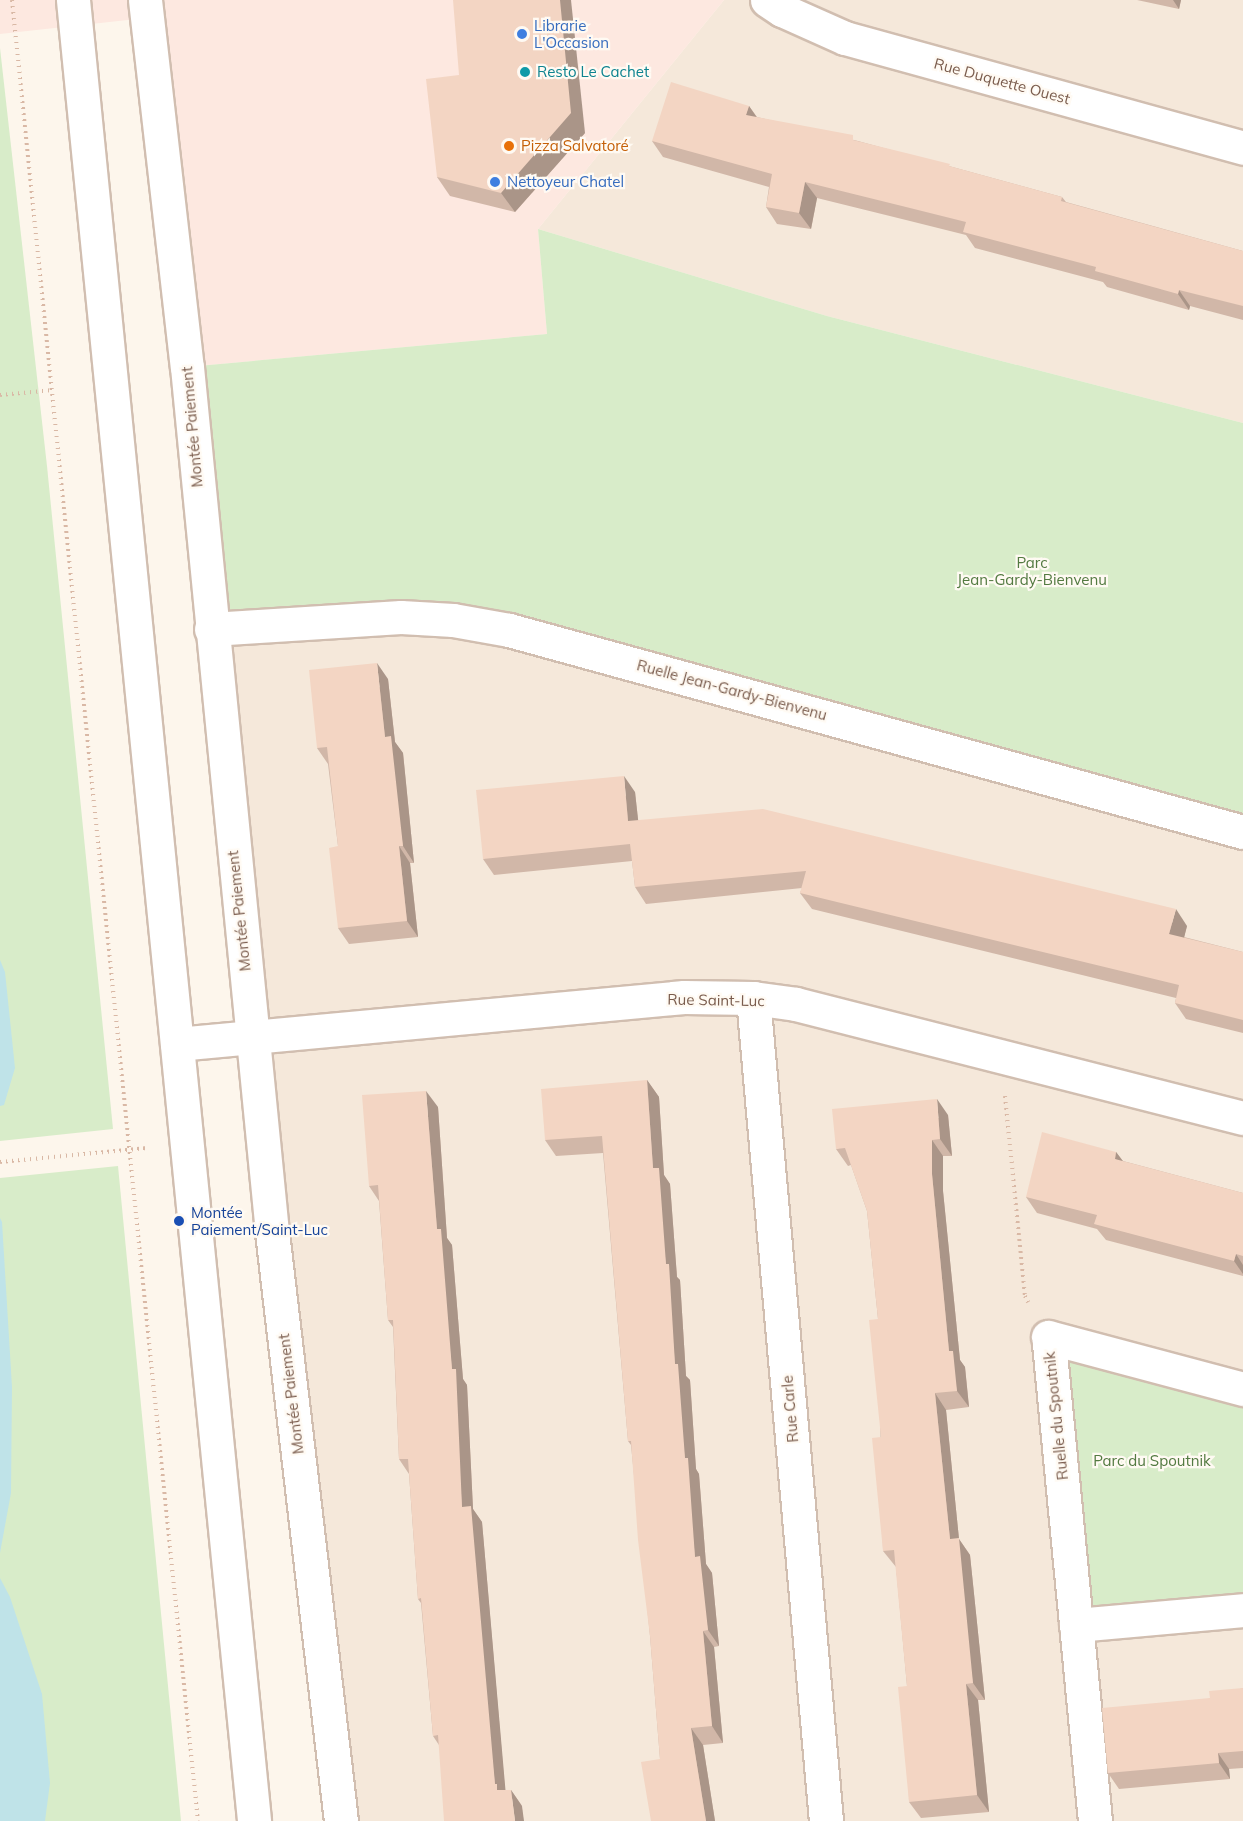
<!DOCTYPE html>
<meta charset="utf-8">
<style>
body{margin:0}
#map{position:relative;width:1243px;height:1821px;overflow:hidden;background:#fdf6ec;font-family:Mulish,sans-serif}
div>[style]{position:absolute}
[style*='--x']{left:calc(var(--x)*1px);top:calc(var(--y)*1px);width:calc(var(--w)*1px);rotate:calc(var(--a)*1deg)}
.residential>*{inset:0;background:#f5e8da}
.commercial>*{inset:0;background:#fde8e0}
.green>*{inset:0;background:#d8ecc9}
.water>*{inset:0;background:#bfe3e8}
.path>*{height:4px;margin-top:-2px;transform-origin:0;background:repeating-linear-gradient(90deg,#d9b8a5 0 1.5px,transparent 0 6px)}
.roads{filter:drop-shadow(2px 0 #d1beb0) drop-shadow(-2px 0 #d1beb0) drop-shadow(0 2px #d1beb0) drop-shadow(0 -2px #d1beb0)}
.street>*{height:33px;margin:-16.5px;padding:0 16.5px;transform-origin:16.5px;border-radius:16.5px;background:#fff}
.secondary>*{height:33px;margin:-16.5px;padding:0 16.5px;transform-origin:16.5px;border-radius:16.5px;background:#fff}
.wall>*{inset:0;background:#d1b7a8}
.shaded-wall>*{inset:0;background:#aa9588}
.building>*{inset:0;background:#f3d5c3}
.dots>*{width:16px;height:16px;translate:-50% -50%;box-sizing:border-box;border:3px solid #fffaf3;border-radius:50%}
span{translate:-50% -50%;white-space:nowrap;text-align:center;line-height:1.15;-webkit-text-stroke:4.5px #fffaf3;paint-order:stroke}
.shop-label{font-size:15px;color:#366cbe}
.left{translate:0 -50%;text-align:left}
.culture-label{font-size:15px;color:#0d838f}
.street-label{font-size:15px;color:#7a5c4d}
.food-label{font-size:15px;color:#c56008}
.park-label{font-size:15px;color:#537a41}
.transit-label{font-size:15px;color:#164399}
</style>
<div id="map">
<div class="residential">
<div style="clip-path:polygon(724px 0,1243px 0,1243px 423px,827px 316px,538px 229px)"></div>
<div style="clip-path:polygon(401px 617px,1243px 832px,1243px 1821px,341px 1821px,211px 629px)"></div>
</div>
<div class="commercial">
<div style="clip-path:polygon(0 0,724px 0,538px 229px,547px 334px,187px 367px,146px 18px,0 34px)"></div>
</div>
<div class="green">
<div style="clip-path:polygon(0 48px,47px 466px,113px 1129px,0 1141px)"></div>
<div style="clip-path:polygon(538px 229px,827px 316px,1243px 423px,1243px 832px,509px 630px,211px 629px,187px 367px,547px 334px)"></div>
<div style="clip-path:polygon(118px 1166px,181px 1821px,0 1821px,0 1178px)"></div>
<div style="clip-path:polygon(1048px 1337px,1243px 1389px,1243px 1610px,1076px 1625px)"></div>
</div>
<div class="water">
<div style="clip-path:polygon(0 960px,5px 972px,15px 1068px,4px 1105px,0 1106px)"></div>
<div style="clip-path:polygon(0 1218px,2px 1222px,12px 1387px,11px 1493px,0 1553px)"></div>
<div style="clip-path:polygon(0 1578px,10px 1597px,42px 1694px,50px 1783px,45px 1821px,0 1821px)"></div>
</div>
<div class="path">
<div style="--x:12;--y:0;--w:1830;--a:84.17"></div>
<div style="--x:0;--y:395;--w:53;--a:-5.4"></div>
<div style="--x:1005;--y:1096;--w:201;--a:84.3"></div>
<div style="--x:1025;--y:1296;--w:7;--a:63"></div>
<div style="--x:0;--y:1162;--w:148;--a:-5.4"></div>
</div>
<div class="roads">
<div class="street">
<div style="--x:767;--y:0;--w:18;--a:34"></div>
<div style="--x:782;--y:10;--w:69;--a:24"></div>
<div style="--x:845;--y:38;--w:413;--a:15.4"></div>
<div style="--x:211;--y:629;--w:190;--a:-3.6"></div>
<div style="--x:401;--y:617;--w:52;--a:3.3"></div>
<div style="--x:453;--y:620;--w:57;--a:10.1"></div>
<div style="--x:509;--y:630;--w:761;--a:15.39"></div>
<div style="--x:753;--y:998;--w:826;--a:84.93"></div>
<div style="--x:177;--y:1044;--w:509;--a:-5.3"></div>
<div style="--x:684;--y:997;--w:69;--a:0.8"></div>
<div style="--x:753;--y:998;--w:43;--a:7.9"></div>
<div style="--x:796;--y:1004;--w:461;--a:14.3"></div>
<div style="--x:1076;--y:1625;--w:168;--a:-5.1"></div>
<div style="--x:1095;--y:1821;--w:486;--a:-95.5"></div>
<div style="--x:1048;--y:1337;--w:202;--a:14.9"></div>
</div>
<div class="secondary">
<div style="--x:73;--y:0;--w:1830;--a:84.32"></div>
<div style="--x:145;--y:0;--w:369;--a:83.5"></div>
<div style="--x:187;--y:367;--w:869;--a:84.39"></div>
<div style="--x:272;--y:1232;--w:593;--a:83.32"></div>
</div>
</div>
<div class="wall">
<div style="clip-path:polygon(1137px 0,1181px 0,1179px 9px)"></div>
<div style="clip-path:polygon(749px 106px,757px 117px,858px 141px,1062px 197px,1066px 202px,1243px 251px,1243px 320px,1190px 306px,1189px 310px,1107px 287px,1103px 282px,975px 248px,966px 235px,817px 198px,811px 229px,777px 224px,766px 207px,769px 187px,663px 157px,652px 141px)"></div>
<div style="clip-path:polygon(585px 133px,515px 212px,450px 196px,437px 177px)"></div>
<div style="clip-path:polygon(388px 679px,395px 742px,403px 753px,414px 863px,410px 863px,418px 937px,349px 944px,338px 928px,338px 846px,328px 764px,317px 748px)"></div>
<div style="clip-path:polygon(635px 792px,638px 820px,1187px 926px,1184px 937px,1243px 952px,1243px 1033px,1186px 1019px,1175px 1003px,1176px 998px,812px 909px,800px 893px,802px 888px,646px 904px,635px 887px,632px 861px,494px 875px,483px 859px)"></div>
<div style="clip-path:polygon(647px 1080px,659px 1097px,664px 1175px,670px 1184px,677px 1277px,680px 1280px,686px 1376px,690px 1380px,696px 1469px,699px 1474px,706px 1564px,712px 1573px,719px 1646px,714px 1647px,723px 1743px,703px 1745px,715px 1821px,651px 1821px,660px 1759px,650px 1636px,631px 1445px,628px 1441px,603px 1153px,556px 1156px,545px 1140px)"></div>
<div style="clip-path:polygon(438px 1107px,447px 1238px,452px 1245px,463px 1379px,467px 1385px,473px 1509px,482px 1522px,505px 1790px,511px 1790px,522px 1806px,439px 1745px,433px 1736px,421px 1603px,418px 1599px,409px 1474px,399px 1459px,393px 1327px,388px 1320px,379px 1201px,369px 1186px)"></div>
<div style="clip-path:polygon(948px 1115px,952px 1156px,943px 1156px,943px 1191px,960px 1360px,965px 1367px,969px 1407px,946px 1410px,959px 1539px,970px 1555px,985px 1700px,978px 1700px,989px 1812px,921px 1818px,909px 1802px,907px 1686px,896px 1567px,883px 1551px,878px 1319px,867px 1211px,851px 1165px,848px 1166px,836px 1149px)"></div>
<div style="clip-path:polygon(1116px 1152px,1123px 1161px,1243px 1193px,1243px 1276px,1106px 1240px,1097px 1229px,1037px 1213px,1026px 1197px)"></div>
<div style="clip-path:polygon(1243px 1688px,1243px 1768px,1229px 1769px,1230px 1779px,1119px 1789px,1108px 1773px,1210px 1698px)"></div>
</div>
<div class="shaded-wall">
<div style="clip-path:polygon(560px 0,571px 0,585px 133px,515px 212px,501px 193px)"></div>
<div style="clip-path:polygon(1173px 0,1181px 0,1179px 9px)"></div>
<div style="clip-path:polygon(749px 106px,760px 122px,746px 115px)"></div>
<div style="clip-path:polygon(805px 182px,817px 198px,811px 229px,799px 213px)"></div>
<div style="clip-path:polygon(1179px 290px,1190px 306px,1189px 310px,1178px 294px)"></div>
<div style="clip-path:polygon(377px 663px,388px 679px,395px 742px,403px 753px,414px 863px,403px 846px,385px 737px)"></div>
<div style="clip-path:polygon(624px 776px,635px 792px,640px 837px,628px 821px)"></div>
<div style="clip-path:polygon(399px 846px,410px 863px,418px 937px,407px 921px)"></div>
<div style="clip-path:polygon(1176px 909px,1187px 926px,1181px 950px,1169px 934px)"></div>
<div style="clip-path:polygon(647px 1080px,659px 1097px,664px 1175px,670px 1184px,677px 1277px,680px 1280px,686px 1376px,690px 1380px,696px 1469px,699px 1474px,706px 1564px,712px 1573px,719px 1646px,708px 1630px,695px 1557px,675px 1364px,666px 1264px,653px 1168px)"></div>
<div style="clip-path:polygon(426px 1091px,438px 1107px,447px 1238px,452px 1245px,463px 1379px,467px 1385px,473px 1509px,482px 1522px,506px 1796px,497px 1790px,495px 1784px,462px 1507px,452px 1369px,437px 1229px)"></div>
<div style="clip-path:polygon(937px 1099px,948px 1115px,952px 1156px,940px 1139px)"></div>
<div style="clip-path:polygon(932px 1140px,943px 1156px,943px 1191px,960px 1360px,965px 1367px,969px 1407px,957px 1391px,949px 1351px,932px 1174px)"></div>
<div style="clip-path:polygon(1116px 1152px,1128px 1168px,1115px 1159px)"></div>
<div style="clip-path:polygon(1236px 1254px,1243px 1265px,1243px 1274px,1234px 1261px)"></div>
<div style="clip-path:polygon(935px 1393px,946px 1410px,959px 1539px,970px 1555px,985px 1700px,973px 1683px,950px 1539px)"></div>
<div style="clip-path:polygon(703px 1631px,714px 1647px,723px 1743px,712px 1726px)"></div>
<div style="clip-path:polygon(966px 1684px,978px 1700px,989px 1812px,977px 1795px)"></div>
<div style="clip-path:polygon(691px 1728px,703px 1745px,715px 1821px,706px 1821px)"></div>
<div style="clip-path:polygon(1218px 1753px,1229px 1769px,1230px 1779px,1219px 1763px)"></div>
<div style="clip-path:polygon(511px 1790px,522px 1806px,524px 1821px,515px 1821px)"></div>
</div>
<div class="building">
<div style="clip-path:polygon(453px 0,560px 0,571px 113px,501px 193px,437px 177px,426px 79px,459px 75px)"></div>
<div style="clip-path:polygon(671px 82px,749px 106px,746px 115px,853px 135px,853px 140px,950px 164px,949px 166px,1062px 197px,1061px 201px,1243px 251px,1243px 306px,1179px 290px,1178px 294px,1095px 271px,1096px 267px,963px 232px,966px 222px,805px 182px,799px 213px,766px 207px,772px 174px,652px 141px)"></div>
<div style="clip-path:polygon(377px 663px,385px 737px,391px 736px,403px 846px,399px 846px,407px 921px,338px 928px,329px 848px,338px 846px,327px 747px,317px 748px,309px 670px)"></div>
<div style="clip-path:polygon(624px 776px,628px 821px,763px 809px,1176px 909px,1169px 934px,1243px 952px,1243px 1020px,1175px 1003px,1179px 985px,800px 893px,806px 871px,635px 887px,630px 844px,483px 859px,476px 790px)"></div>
<div style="clip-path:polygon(647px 1080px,653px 1168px,659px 1168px,666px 1264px,669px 1264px,675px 1364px,678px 1364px,685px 1458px,688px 1458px,695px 1557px,700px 1556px,708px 1630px,703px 1631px,712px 1726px,691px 1728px,706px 1821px,651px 1821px,641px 1762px,660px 1759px,650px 1636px,638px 1540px,631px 1441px,628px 1441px,602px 1136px,545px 1140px,541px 1089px)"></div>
<div style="clip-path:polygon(426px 1091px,437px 1229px,441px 1229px,452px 1369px,456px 1369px,462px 1507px,471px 1506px,495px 1784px,497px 1784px,497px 1790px,511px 1790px,515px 1821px,444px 1821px,438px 1735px,433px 1736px,421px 1598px,418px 1599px,408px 1459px,399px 1459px,393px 1320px,388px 1320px,378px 1185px,369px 1186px,362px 1095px)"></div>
<div style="clip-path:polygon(937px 1099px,940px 1139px,932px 1140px,932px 1174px,949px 1351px,953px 1351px,957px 1391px,935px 1393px,950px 1539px,959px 1538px,973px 1683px,966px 1684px,977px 1795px,909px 1802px,898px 1687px,907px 1686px,897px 1583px,894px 1550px,883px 1551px,872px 1438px,881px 1437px,869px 1320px,878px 1319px,867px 1211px,845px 1148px,836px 1149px,832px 1109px)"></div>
<div style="clip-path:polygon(1042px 1132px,1116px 1152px,1115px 1159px,1243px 1193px,1243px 1256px,1236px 1254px,1234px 1261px,1094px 1224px,1097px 1215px,1026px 1197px)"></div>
<div style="clip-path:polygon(1243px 1688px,1243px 1751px,1218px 1753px,1219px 1763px,1108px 1773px,1102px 1708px,1210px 1698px,1209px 1691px)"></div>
</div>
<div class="dots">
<div style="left:522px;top:34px;background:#3f7fe0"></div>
<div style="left:525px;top:72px;background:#0f9aa8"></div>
<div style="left:509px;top:146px;background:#e8710a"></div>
<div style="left:495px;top:182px;background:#3f7fe0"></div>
<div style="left:179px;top:1221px;background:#1a4fb4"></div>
</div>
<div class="shop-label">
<span class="left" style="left:534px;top:34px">Librarie<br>L'Occasion</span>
<span class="left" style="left:507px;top:182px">Nettoyeur Chatel</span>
</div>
<div class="culture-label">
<span class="left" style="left:537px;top:72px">Resto Le Cachet</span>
</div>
<div class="street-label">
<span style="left:1002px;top:81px;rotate:15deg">Rue Duquette Ouest</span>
<span style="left:192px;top:427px;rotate:-95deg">Montée Paiement</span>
<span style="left:732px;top:690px;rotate:15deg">Ruelle Jean-Gardy-Bienvenu</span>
<span style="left:239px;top:911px;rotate:-96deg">Montée Paiement</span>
<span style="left:716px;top:1000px;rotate:1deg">Rue Saint-Luc</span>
<span style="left:291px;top:1394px;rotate:-97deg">Montée Paiement</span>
<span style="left:790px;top:1409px;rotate:-95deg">Rue Carle</span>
<span style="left:1056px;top:1416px;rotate:-96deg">Ruelle du Spoutnik</span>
</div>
<div class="food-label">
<span class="left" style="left:521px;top:146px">Pizza Salvatoré</span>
</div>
<div class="park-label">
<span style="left:1032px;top:571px">Parc<br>Jean-Gardy-Bienvenu</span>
<span style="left:1152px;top:1461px">Parc du Spoutnik</span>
</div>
<div class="transit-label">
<span class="left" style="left:191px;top:1221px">Montée<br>Paiement/Saint-Luc</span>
</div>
</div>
